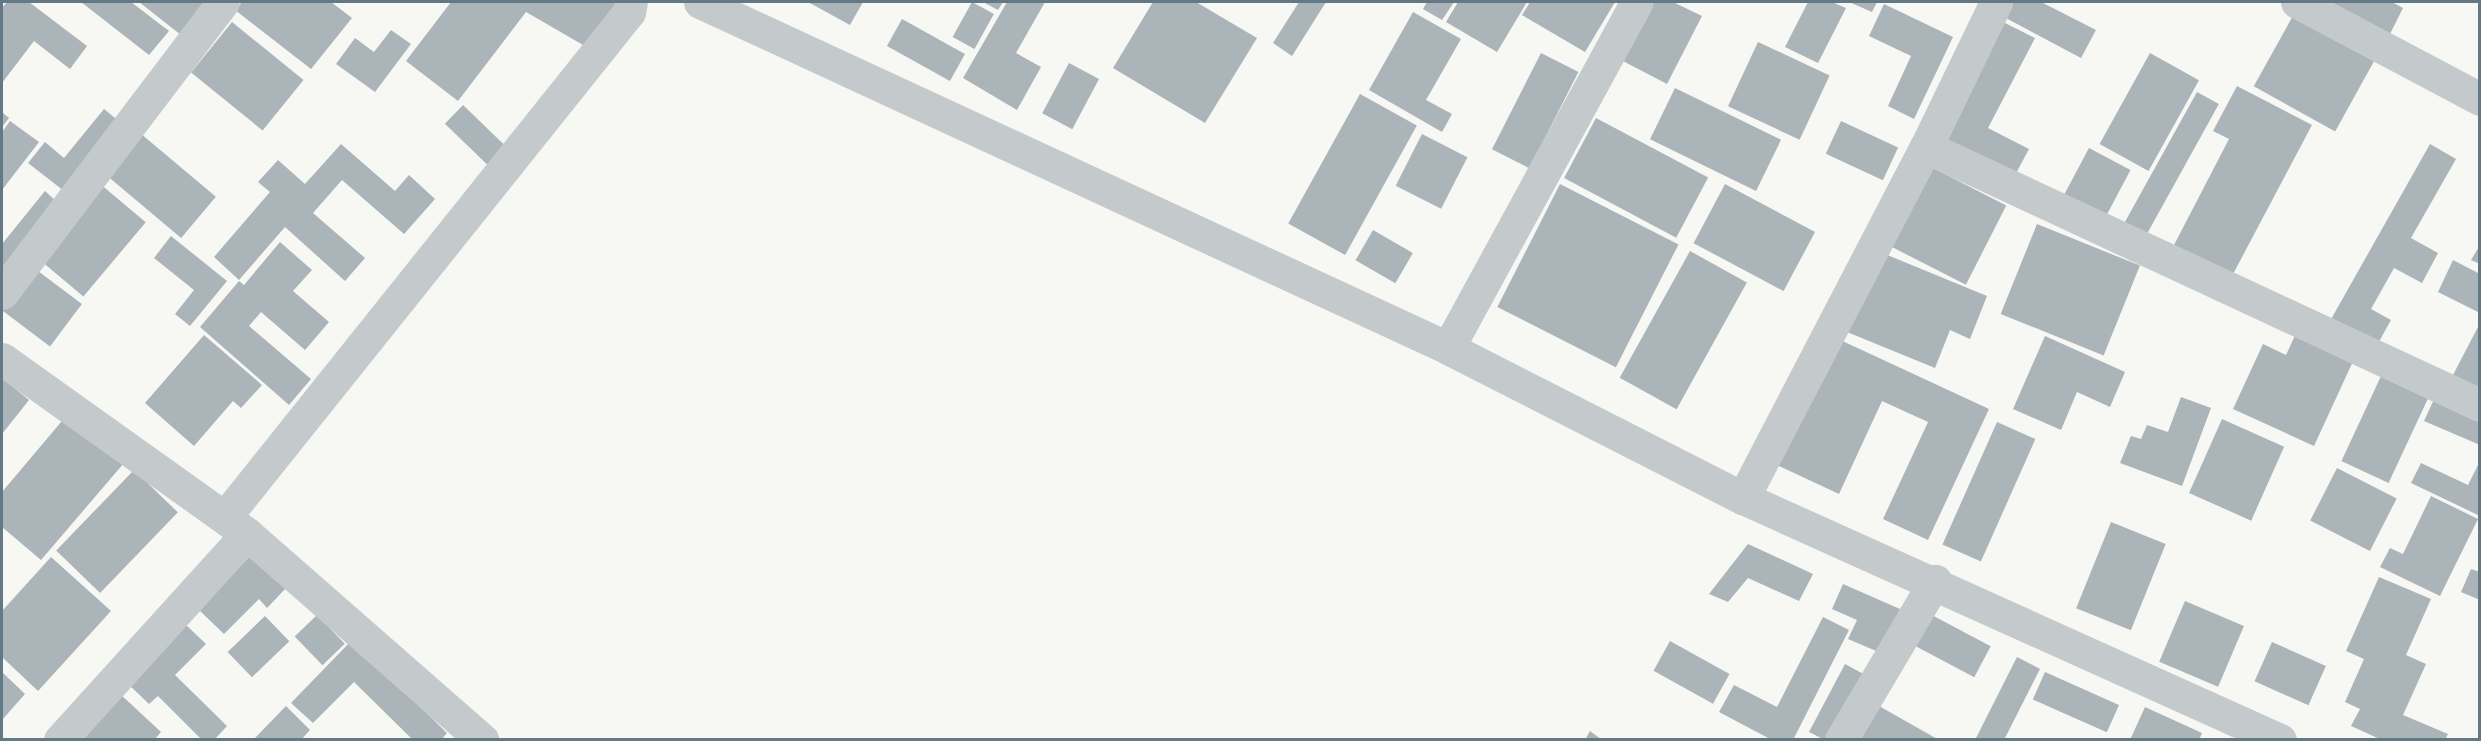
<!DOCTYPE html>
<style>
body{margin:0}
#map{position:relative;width:2481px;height:741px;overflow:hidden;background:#f7f7f3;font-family:Arial,sans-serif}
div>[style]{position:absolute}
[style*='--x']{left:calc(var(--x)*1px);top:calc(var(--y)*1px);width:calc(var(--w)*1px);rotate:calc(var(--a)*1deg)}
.building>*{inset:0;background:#abb4b9;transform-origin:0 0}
.minor>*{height:33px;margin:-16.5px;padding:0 16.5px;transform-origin:16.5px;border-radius:16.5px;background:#c4c9cb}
span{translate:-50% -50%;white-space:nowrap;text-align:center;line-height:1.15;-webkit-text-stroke:6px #fff;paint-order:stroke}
.frame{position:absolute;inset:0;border:3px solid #647986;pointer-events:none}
</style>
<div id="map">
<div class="building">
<div style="clip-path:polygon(7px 2px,29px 2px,87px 46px,70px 69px,34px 41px,2px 83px,2px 8px)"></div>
<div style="clip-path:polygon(81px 2px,131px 2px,169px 31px,149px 55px)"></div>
<div style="clip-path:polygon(139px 2px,207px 2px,181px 35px)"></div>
<div style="clip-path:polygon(242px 2px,331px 2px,352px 18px,311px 69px,235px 10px)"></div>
<div style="clip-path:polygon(451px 2px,617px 2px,590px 49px,526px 12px,458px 101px,406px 61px)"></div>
<div style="clip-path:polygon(808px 2px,863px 2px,850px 25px)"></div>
<div style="left:972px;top:2px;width:25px;height:40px;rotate:29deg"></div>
<div style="clip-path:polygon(983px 2px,1003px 2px,998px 10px)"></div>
<div style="clip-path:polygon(1007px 2px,1045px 2px,1016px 53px,1041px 67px,1017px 110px,963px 78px)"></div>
<div style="clip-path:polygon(1153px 2px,1196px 2px,1257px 38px,1205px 123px,1113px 68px)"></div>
<div style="clip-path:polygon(1299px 2px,1326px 2px,1292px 56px,1273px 43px)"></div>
<div style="clip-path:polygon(1427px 2px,1454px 2px,1442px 20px,1423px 9px)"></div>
<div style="clip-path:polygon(1458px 2px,1527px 2px,1497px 52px,1446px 22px)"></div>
<div style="clip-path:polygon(1530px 2px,1615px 2px,1585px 52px,1522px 15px)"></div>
<div style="clip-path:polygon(1651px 2px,1673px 2px,1702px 16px,1667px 84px,1621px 60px)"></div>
<div style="clip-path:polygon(1808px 2px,1832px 2px,1846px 8px,1818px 63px,1785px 47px)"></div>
<div style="clip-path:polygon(1849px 2px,1877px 2px,1872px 12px)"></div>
<div style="clip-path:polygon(2012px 2px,2041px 2px,2096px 30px,2081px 58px,2004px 17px)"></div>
<div style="clip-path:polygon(2330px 2px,2392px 2px,2403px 8px,2387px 40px)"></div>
<div style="clip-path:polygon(1884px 4px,1953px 37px,1914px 119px,1888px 106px,1911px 56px,1869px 36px)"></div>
<div style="clip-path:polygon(1413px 12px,1461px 39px,1426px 100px,1452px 114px,1442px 132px,1369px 90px)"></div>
<div style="left:2295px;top:12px;width:93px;height:85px;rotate:29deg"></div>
<div style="left:902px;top:19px;width:72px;height:31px;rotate:29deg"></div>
<div style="left:232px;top:22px;width:92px;height:65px;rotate:39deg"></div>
<div style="clip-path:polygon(2003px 22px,2035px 38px,1988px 128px,2029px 149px,2014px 177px,1941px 138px)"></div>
<div style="clip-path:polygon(391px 30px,411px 44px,375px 92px,336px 64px,355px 38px,374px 52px)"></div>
<div style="left:1758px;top:42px;width:79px;height:71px;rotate:25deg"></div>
<div style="left:1541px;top:53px;width:42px;height:108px;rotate:27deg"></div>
<div style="left:2150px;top:53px;width:56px;height:104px;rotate:29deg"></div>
<div style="left:1069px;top:63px;width:34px;height:57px;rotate:28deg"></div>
<div style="clip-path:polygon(2237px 86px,2312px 125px,2232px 276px,2174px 245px,2229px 139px,2213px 131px)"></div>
<div style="left:1675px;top:88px;width:118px;height:57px;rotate:26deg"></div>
<div style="left:2197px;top:92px;width:25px;height:149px;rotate:29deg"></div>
<div style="left:1360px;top:94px;width:65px;height:148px;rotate:29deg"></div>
<div style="left:463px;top:105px;width:59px;height:26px;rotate:44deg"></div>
<div style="clip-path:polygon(104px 109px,120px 122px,64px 191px,28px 163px,45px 142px,64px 158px)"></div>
<div style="clip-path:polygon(2px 112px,9px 118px,2px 127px)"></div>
<div style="left:1596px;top:118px;width:127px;height:68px;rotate:28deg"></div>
<div style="clip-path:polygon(10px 121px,39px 142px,2px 190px,2px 132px)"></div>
<div style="left:1841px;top:121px;width:63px;height:36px;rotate:25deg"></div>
<div style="left:140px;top:133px;width:99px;height:54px;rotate:40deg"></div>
<div style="left:1422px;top:134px;width:51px;height:58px;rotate:27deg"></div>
<div style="clip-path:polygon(341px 144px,395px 191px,409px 175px,435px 199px,404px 234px,342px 180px,313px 213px,365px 258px,345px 281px,285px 227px,239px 280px,214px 257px,270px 192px,258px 182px,278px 160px,305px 184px)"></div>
<div style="clip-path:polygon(2430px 144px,2456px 159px,2411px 238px,2438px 253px,2422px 283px,2394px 268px,2371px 309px,2391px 320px,2376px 347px,2330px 321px)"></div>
<div style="left:2089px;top:148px;width:47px;height:57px;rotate:28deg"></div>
<div style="left:1927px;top:165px;width:89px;height:89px;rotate:27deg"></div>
<div style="left:99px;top:183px;width:61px;height:97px;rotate:40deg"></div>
<div style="left:1560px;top:184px;width:133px;height:138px;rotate:27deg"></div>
<div style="left:1725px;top:184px;width:102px;height:67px;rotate:28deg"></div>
<div style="clip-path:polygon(45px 191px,58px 203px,2px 271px,2px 244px)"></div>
<div style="left:2037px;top:224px;width:111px;height:97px;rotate:22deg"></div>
<div style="left:1373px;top:230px;width:46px;height:35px;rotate:30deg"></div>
<div style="clip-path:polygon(171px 236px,227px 281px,190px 326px,175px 314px,194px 290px,154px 258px)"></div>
<div style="clip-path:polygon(280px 242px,312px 270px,293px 291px,329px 322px,305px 350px,261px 312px,249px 326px,311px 379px,289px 405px,200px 327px,239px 281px,244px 285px)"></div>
<div style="clip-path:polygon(2480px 245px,2480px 264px,2471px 260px)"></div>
<div style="left:1690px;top:251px;width:65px;height:145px;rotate:29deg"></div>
<div style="clip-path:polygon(1880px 252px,1987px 296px,1970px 339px,1950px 330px,1935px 368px,1847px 332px)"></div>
<div style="clip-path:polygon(2453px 260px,2480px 274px,2480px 313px,2438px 292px)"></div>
<div style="left:30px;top:265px;width:65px;height:53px;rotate:37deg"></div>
<div style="clip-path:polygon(2480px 323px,2480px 388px,2453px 375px)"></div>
<div style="clip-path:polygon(2297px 331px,2355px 357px,2314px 446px,2233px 409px,2263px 344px,2286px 355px)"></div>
<div style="clip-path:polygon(204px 335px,262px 385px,241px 408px,233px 401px,194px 446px,145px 403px)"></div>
<div style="clip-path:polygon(2045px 336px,2125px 372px,2110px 407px,2077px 392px,2061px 430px,2013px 409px)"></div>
<div style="clip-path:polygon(1836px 338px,1989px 409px,1928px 540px,1883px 519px,1928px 422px,1882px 401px,1839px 494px,1777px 465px)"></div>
<div style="left:2382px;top:374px;width:52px;height:96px;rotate:25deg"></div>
<div style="clip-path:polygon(2px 378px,29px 400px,2px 434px)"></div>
<div style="clip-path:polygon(2436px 395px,2480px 415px,2480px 445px,2424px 421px)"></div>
<div style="clip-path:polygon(2181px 397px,2211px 408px,2182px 486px,2120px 463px,2131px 436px,2141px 439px,2147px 425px,2168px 432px)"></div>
<div style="clip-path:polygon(67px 415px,124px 463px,41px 560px,2px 527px,2px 492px)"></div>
<div style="left:2222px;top:419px;width:68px;height:81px;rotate:24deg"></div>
<div style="left:1997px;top:422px;width:42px;height:134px;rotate:24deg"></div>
<div style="clip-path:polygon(2480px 461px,2480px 516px,2411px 483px,2421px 463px,2468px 485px)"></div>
<div style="left:2337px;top:468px;width:67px;height:59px;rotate:27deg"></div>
<div style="left:134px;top:470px;width:61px;height:112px;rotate:44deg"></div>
<div style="clip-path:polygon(2431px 496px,2478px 519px,2440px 596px,2380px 567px,2390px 548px,2403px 554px)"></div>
<div style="left:2111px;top:522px;width:59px;height:93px;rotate:22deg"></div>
<div style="clip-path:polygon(1748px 544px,1813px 574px,1799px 601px,1748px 578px,1728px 602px,1709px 594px)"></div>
<div style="clip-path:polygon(252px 554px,286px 588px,267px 608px,259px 599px,224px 634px,198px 609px)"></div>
<div style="clip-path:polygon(51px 557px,111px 611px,38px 691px,2px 657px,2px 611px)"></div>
<div style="clip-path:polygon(2471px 569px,2480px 572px,2480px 600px,2461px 592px)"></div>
<div style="clip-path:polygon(2379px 577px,2431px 599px,2406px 655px,2426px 664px,2403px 715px,2448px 734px,2445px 740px,2382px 740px,2351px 726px,2360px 709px,2345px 702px,2364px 659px,2346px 651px)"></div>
<div style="clip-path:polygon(1843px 584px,1900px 609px,1881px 653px,1848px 639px,1857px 620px,1832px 609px)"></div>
<div style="left:2185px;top:601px;width:64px;height:66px;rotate:23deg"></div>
<div style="left:1928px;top:613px;width:71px;height:35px;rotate:28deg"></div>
<div style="left:317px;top:615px;width:40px;height:31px;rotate:46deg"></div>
<div style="left:265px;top:616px;width:35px;height:52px;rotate:46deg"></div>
<div style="clip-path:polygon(1823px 617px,1849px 630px,1793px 740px,1772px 740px,1719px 712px,1734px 685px,1777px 707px)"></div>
<div style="clip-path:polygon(185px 624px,206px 644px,175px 675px,227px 726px,214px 740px,202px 740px,158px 696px,149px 704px,127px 683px)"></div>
<div style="clip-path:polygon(352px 640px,447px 733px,441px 740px,413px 740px,354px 682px,313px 723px,291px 703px)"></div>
<div style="left:1670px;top:641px;width:68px;height:34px;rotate:29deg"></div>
<div style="left:2272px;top:642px;width:59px;height:43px;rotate:24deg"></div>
<div style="clip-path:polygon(2017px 657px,2040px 669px,2004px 740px,1975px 740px)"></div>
<div style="clip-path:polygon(1845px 664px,1869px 677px,1825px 740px,1809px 732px)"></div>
<div style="clip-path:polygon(2px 672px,25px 694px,2px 720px)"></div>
<div style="left:2045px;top:672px;width:81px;height:30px;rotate:24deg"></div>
<div style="clip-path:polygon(119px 693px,161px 732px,154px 740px,76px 740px)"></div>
<div style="clip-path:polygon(286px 706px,310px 730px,301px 740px,253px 740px)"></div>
<div style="clip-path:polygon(1879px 706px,1939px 740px,1860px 740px)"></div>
<div style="clip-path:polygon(2145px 707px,2202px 733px,2199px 740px,2130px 740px)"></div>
<div style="clip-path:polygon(1590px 731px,1602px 740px,1585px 740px)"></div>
</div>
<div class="minor">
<div style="--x:700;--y:2;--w:824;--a:24.82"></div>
<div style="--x:1448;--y:348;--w:331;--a:27"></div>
<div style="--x:1743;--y:498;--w:589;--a:24.26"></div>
<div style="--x:2297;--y:2;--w:207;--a:27.9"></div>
<div style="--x:1926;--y:147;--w:611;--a:24.97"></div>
<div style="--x:2;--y:293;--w:365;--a:-52.8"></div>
<div style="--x:1448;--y:348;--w:394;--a:-61.4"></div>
<div style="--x:2;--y:359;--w:301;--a:35.5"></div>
<div style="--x:247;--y:534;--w:313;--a:41.2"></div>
<div style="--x:1743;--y:498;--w:396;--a:-62.5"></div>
<div style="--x:1926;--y:147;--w:161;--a:-64.2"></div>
<div style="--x:225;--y:517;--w:647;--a:-51.34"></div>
<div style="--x:629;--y:12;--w:10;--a:-79"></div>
<div style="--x:60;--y:740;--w:278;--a:-47.8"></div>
<div style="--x:1841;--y:740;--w:185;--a:-59.4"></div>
</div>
<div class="frame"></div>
</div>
